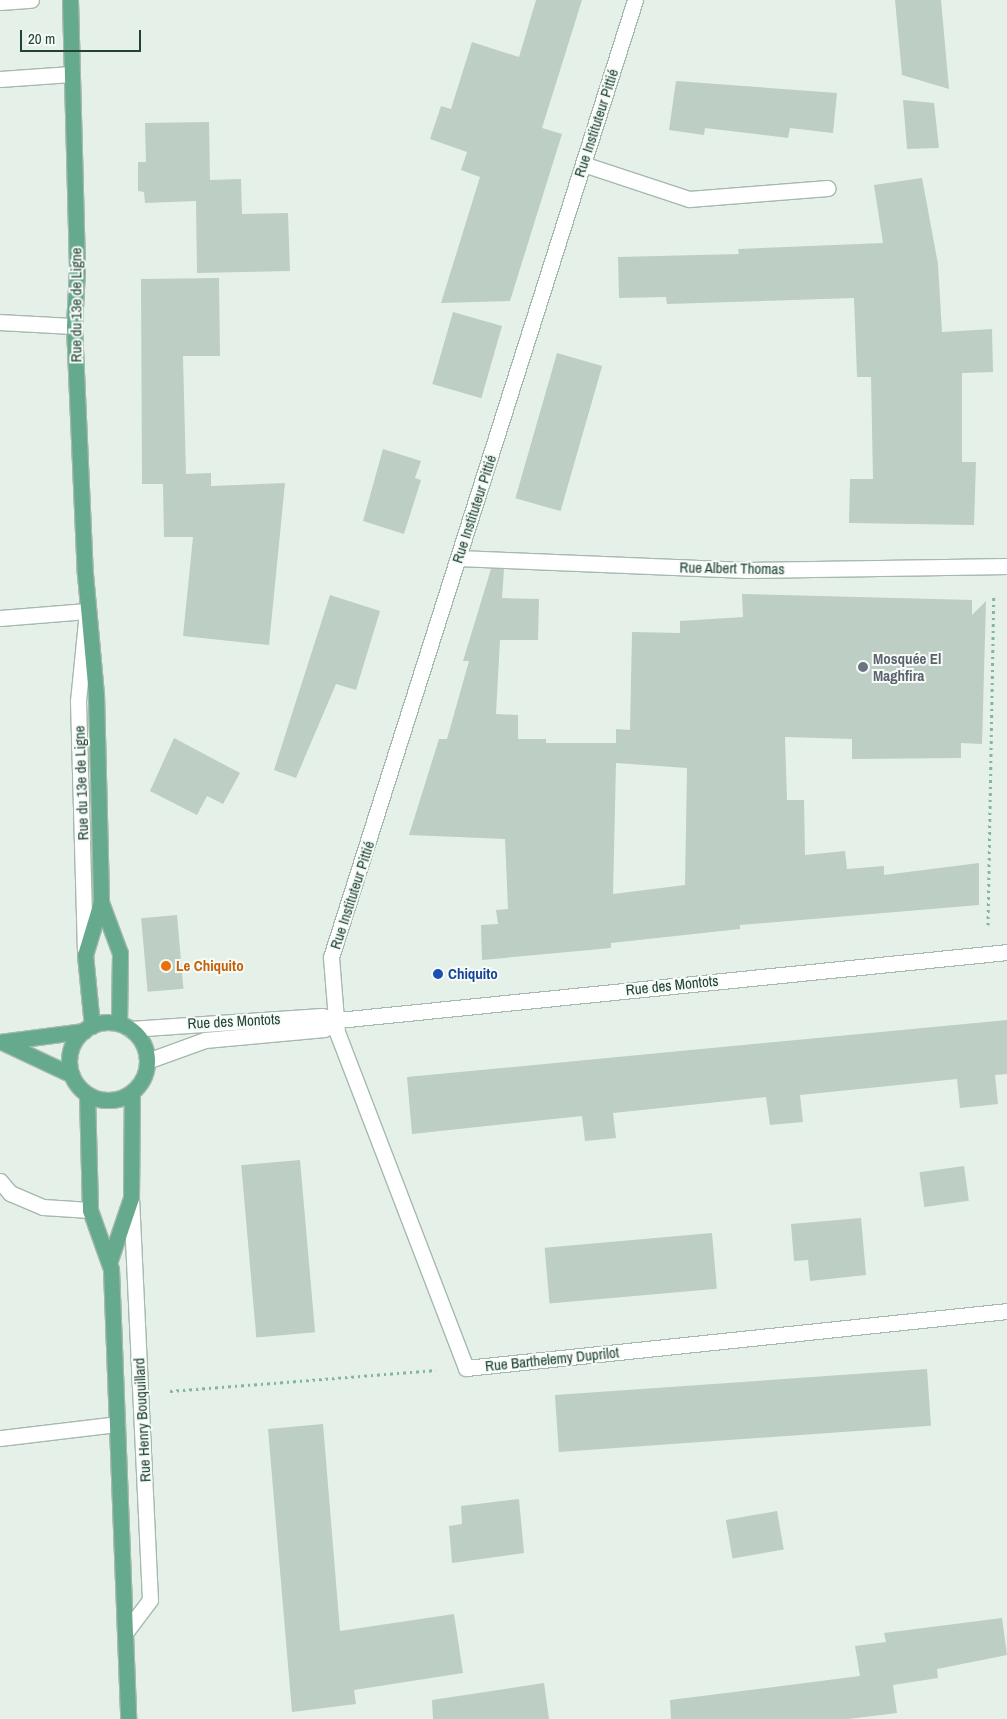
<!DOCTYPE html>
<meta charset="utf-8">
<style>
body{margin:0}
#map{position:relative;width:1007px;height:1719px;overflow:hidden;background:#e5f0e9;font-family:"Archivo Narrow",sans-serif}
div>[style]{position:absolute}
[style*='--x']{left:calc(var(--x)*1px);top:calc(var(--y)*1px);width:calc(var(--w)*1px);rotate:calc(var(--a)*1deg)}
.building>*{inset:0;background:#bdcec4;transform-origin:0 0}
.path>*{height:3px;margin-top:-1.5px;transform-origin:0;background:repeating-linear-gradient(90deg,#82b79e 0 2.5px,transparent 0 6.5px)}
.roads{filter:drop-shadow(1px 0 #a6b9af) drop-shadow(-1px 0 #a6b9af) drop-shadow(0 1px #a6b9af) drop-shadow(0 -1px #a6b9af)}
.minor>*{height:15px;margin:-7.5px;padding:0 7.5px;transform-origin:7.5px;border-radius:7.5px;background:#fff}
.major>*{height:15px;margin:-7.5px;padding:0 7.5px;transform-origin:7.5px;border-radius:7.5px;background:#65aa8d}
.major>.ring{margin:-7.5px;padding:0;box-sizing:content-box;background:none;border:15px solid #65aa8d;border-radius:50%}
.dots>*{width:14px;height:14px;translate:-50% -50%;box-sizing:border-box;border:2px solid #f6fbf8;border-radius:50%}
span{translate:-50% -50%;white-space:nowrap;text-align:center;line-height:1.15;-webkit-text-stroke:4px #f6fbf8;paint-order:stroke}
.street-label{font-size:15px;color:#214435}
.worship-label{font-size:15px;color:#5b616d;font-weight:700}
.left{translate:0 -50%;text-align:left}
.food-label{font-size:15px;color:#c56008;font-weight:700}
.transit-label{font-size:15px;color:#164399;font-weight:700}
.scale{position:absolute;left:20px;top:30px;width:121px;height:22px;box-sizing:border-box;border:2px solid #214435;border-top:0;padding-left:6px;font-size:15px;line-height:18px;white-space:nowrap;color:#214435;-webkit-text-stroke:4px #f6fbf8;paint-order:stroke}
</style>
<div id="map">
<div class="building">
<div style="clip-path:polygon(536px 0,582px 0,542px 128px,562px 134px,510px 301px,441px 303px,480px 177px,461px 170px,467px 152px,430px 139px,441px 106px,451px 109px,472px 42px,519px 57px)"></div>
<div style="clip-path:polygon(895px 0,941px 0,949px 89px,902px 75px)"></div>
<div style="clip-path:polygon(676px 81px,837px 93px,833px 133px,790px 128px,788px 138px,705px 128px,704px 135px,669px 130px)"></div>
<div style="clip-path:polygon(903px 100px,934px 103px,939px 148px,907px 149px)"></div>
<div style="clip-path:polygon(209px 122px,210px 180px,241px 179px,242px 214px,288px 213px,290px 271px,197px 273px,196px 201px,145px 203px,144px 192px,138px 191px,138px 162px,146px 162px,145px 123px)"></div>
<div style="clip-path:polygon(922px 178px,938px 264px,942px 332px,992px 329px,993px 372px,962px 373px,962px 462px,976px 462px,974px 525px,849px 523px,850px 479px,873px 479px,871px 377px,857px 377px,854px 298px,667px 304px,666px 297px,619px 298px,618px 257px,739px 254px,738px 249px,883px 243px,874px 185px)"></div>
<div style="clip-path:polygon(219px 278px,220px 356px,183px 356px,186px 474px,211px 473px,211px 486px,285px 483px,269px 645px,183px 636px,193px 537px,164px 537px,163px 484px,142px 484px,141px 279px)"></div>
<div style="left:453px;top:312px;width:51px;height:75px;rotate:16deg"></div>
<div style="left:557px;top:353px;width:47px;height:151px;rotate:16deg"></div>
<div style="clip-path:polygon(383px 449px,421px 461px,415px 478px,421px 480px,404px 534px,363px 521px)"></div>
<div style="clip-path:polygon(evenodd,491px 569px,504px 569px,502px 598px,539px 599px,538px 640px,500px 640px,496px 714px,518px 715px,518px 739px,546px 739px,546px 743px,616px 743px,616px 729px,630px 730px,632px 632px,680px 633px,680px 621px,743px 617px,742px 594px,972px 600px,972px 615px,986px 601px,982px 744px,961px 743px,961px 758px,852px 759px,852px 739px,785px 737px,787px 800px,804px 800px,805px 855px,845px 851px,847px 869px,884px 866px,884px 875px,979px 863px,979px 905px,740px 925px,740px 929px,611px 943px,611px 948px,482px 960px,481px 925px,498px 924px,496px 910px,508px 909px,505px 839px,409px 835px,439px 739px,447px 739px,469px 661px,463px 661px,491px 569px,616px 763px,687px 768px,685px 885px,613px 894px,616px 763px)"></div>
<div style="clip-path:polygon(330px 595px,380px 611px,356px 690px,336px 684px,296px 778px,274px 770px)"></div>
<div style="clip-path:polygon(174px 738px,240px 773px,223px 804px,207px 796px,197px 815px,150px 791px)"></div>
<div style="left:177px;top:915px;width:74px;height:36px;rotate:85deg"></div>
<div style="clip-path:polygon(1007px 1020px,1007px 1074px,995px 1075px,998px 1104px,960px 1108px,957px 1079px,800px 1095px,803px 1122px,770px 1125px,766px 1097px,613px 1113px,616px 1138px,585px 1141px,582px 1116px,412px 1134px,407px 1077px)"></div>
<div style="left:300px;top:1160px;width:173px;height:59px;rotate:85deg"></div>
<div style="left:964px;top:1166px;width:35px;height:45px;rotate:82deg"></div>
<div style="clip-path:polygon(861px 1218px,866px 1275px,810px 1281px,808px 1260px,794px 1261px,791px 1224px)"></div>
<div style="left:712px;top:1233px;width:56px;height:168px;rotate:85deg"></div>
<div style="left:927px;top:1369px;width:57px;height:373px;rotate:86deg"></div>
<div style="clip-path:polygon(323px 1424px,340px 1631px,454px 1614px,463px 1673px,354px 1690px,356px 1704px,292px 1712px,268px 1429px)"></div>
<div style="clip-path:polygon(519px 1499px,524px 1553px,452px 1563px,449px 1526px,462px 1524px,461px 1506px)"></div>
<div style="left:777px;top:1511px;width:39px;height:52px;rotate:80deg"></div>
<div style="clip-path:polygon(1002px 1618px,1007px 1655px,937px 1669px,938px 1678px,893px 1685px,897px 1713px,848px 1719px,671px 1719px,670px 1700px,860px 1676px,855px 1646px,886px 1642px,884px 1633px)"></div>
<div style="clip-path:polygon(544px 1683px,549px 1719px,433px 1719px,432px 1700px)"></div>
</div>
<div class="path">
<div style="--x:988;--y:925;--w:331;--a:-89"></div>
<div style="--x:170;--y:1391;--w:267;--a:-4.5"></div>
</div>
<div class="roads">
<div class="minor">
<div style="--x:635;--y:0;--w:1004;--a:107.62"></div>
<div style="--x:331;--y:957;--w:75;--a:85.4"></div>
<div style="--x:337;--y:1032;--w:360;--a:69"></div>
<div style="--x:466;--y:1368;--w:544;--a:-6.01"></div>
<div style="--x:0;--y:2;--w:31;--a:-4"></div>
<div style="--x:0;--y:79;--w:71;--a:-4"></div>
<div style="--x:583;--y:164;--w:112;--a:18.3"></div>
<div style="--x:689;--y:199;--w:139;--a:-4.5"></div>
<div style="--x:0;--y:322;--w:74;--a:3.1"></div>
<div style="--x:458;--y:558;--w:289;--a:2.4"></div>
<div style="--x:747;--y:570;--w:260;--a:-0.9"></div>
<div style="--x:0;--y:618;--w:87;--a:-4.6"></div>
<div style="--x:87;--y:611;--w:90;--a:95.7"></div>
<div style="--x:78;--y:701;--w:248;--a:88.4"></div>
<div style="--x:130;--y:1029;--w:192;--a:-3.9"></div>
<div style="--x:322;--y:1016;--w:16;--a:14"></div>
<div style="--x:338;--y:1020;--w:672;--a:-5.8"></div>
<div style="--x:147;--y:1061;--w:62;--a:-19.9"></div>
<div style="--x:205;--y:1040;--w:120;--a:-5.3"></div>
<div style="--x:324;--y:1029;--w:17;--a:-33"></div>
<div style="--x:0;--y:1181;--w:16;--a:50"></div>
<div style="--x:10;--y:1193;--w:36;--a:23"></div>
<div style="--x:43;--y:1207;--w:47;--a:3.7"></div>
<div style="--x:0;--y:1438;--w:118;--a:-6.8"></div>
<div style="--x:125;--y:1633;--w:41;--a:-52.9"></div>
<div style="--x:150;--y:1600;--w:401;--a:-92.7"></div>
</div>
<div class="major">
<div style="--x:70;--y:0;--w:270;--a:88.5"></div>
<div style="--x:77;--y:270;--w:56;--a:93.1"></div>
<div style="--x:74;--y:326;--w:248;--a:87.5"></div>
<div style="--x:85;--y:574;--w:121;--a:84.8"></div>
<div style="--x:96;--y:694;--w:208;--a:88.6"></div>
<div style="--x:101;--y:902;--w:54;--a:69.6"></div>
<div style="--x:120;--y:953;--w:70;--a:90.8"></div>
<div class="ring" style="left:69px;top:1022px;width:63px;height:63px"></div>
<div style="--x:92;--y:1026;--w:71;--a:-95.6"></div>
<div style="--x:85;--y:955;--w:55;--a:-73.2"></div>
<div style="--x:0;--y:1042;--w:85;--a:-7.5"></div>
<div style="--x:2;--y:1042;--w:77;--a:25.2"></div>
<div style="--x:87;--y:1094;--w:116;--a:88.5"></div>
<div style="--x:90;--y:1210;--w:63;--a:70.4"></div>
<div style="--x:111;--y:1269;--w:450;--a:87.8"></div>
<div style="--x:110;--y:1260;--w:65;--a:-71.3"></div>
<div style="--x:131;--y:1198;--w:105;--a:-89.5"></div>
</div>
</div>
<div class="dots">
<div style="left:863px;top:667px;background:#6b7280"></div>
<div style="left:166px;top:966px;background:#e8710a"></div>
<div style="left:438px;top:974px;background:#1a4fb4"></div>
</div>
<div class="street-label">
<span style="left:596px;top:123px;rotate:-72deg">Rue Instituteur Pittié</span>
<span style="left:76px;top:305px;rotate:-90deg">Rue du 13e de Ligne</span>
<span style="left:474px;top:509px;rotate:-72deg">Rue Instituteur Pittié</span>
<span style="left:732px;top:568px;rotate:1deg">Rue Albert Thomas</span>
<span style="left:81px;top:783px;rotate:-92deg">Rue du 13e de Ligne</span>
<span style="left:352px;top:895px;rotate:-72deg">Rue Instituteur Pittié</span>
<span style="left:672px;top:985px;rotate:-6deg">Rue des Montots</span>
<span style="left:234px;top:1021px;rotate:-3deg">Rue des Montots</span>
<span style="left:552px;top:1359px;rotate:-6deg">Rue Barthelemy Duprilot</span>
<span style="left:142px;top:1420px;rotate:-93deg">Rue Henry Bouquillard</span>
</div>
<div class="worship-label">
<span class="left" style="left:873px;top:667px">Mosquée El<br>Maghfira</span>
</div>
<div class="food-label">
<span class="left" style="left:176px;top:966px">Le Chiquito</span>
</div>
<div class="transit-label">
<span class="left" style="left:448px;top:974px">Chiquito</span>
</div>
<div class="scale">20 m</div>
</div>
